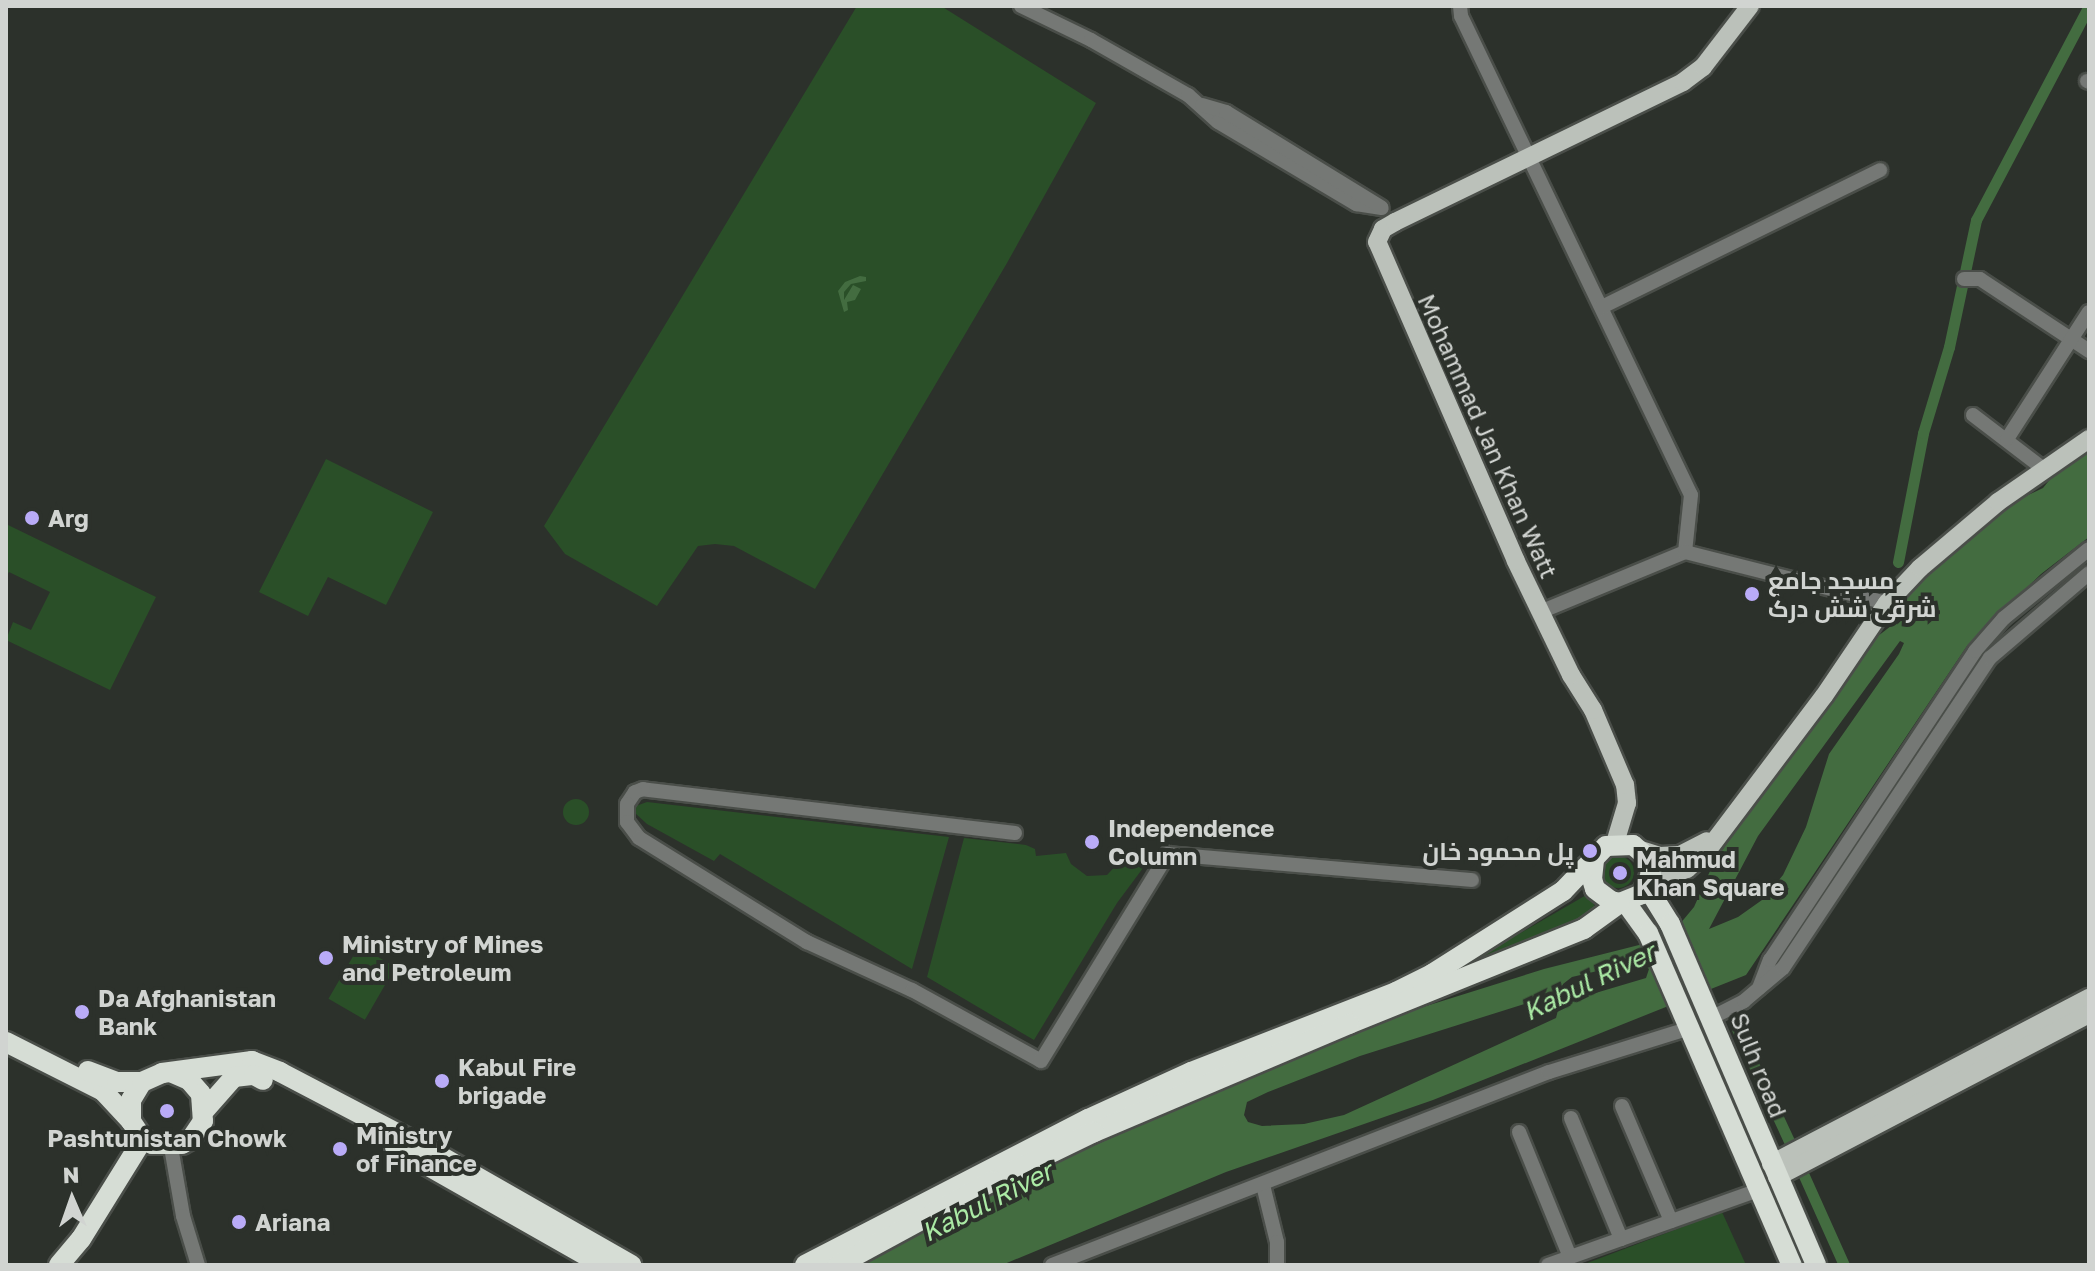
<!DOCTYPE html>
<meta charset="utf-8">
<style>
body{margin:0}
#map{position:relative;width:2095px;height:1271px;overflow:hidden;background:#2c312b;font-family:"Golos Text",Cairo,sans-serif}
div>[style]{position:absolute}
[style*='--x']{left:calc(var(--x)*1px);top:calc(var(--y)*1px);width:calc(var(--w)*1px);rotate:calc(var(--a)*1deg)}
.green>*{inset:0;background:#2a4f28;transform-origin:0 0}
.round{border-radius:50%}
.water>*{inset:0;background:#436c40}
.canal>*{height:11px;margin:-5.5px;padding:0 5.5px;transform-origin:5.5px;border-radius:5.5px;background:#436c40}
.roads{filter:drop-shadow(2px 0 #4a4e49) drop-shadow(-2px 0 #4a4e49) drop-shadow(0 2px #4a4e49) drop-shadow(0 -2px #4a4e49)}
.minor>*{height:14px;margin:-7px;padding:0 7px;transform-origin:7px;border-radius:7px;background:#757875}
.major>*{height:18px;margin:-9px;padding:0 9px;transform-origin:9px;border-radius:9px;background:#bbc1ba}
.highway>*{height:20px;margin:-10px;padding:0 10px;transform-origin:10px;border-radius:10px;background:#d6ddd5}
.dots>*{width:22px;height:22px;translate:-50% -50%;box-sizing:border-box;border:4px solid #2c312b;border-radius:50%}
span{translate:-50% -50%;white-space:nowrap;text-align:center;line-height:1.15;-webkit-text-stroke:8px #2c312b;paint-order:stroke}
.street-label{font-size:24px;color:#d1d4d1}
.poi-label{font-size:24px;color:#d1d4d1;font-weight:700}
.left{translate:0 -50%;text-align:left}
.right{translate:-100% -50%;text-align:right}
.water-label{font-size:26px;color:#abeaa5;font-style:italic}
.frame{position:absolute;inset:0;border:8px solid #d1d4d1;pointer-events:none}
.north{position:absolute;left:32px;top:1159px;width:80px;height:80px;-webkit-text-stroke:6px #2c312b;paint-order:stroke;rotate:358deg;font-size:22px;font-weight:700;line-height:32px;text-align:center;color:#d1d4d1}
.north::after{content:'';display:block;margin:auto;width:28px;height:36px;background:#d1d4d1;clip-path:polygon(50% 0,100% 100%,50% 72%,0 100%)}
</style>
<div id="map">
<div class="green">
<div style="clip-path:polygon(857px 6px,941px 6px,1096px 103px,1007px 263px,815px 589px,734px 546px,715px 544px,698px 546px,657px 606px,565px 554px,544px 526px)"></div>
<div style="clip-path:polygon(326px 459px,433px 512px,386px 605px,328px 577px,308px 616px,259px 592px)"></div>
<div style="clip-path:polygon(6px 524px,156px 597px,110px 690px,6px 640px,13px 622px,31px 630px,50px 592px,9px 572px,6px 577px)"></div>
<div class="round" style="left:563px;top:799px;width:26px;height:26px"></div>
<div style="clip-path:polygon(647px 802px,949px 837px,912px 969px,720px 854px,714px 861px,647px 824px,635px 813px,636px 806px)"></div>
<div style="clip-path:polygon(964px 838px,1026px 845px,1035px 849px,1036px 856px,1066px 853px,1071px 864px,1087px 876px,1107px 875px,1123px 858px,1146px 864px,1117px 903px,1034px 1040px,927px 977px)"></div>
<div class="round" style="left:1602px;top:856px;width:32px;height:32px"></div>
<div style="clip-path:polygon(1588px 894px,1597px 910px,1590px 922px,1448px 975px)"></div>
<div style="left:359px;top:946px;width:42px;height:61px;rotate:30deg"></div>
<div style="clip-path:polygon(1722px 1212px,1746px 1265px,1582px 1265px)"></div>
</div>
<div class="water">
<div style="clip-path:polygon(860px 276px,866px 277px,866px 281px,851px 284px,844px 292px,844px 300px,853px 285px,861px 289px,855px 300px,847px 302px,848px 310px,844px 312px,838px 291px,845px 282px)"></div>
<div style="clip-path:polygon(evenodd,2089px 445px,2089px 537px,2041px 574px,1967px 646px,1746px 975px,1433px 1100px,1226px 1172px,1002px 1265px,852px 1265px,1059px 1161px,1372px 1023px,1544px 969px,1639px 945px,1679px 925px,1694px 907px,1714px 862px,1752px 807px,1878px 636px,1900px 619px,1905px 596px,1996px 510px,2043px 488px,2060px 467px,2089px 445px,1900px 641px,1904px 643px,1899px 654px,1829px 754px,1806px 827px,1783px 875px,1762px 900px,1738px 917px,1709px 929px,1758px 836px,1900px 641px,2089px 445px,1640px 961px,1649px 969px,1646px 978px,1572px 1000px,1561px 995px,1563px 984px,1572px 977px,1640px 961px,2089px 445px,1543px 998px,1553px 999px,1559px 1006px,1556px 1018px,1344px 1115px,1304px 1124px,1262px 1126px,1248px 1122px,1244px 1115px,1247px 1102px,1268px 1092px,1360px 1056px,1543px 998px)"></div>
</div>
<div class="canal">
<div style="--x:1898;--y:562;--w:131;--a:-79"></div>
<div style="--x:1923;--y:433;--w:90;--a:-73.2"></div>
<div style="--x:1949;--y:347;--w:130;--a:-78"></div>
<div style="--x:1976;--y:220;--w:242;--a:-62.2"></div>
<div style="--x:1737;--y:1029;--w:123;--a:65.1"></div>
<div style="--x:1801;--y:1169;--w:105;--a:65.9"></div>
</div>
<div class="roads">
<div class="minor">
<div style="--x:1021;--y:6;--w:78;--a:25.9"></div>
<div style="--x:1091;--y:40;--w:112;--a:29.6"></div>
<div style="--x:1188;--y:95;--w:40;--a:42"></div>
<div style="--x:1218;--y:122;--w:161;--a:30.7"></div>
<div style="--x:1356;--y:204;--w:26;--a:9"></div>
<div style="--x:1460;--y:6;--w:10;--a:84"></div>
<div style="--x:1461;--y:16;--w:531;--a:64.35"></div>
<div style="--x:1691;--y:495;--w:57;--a:96"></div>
<div style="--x:2087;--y:81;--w:2;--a:27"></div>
<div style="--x:1202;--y:105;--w:25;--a:16"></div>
<div style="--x:1226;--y:112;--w:182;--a:31.5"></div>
<div style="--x:1964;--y:279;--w:16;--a:0"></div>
<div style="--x:1980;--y:279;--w:131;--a:33.4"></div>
<div style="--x:1602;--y:307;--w:310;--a:-26.2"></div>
<div style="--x:1973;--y:415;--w:91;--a:37.4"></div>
<div style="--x:2007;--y:439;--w:151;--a:-57.2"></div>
<div style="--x:1540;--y:612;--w:157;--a:-22.5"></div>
<div style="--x:1685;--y:552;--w:208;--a:14.2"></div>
<div style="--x:1015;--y:833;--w:375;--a:-173.3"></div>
<div style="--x:643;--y:789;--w:9;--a:159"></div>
<div style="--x:635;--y:792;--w:14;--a:124"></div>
<div style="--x:627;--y:804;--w:18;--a:90"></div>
<div style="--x:627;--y:822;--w:20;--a:53"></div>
<div style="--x:639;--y:838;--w:198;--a:31.8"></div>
<div style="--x:807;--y:942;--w:115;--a:24.6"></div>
<div style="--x:912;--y:990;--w:147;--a:28.8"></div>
<div style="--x:1041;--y:1061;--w:243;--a:-58.5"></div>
<div style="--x:1168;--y:854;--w:305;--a:4.9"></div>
<div style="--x:1759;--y:988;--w:30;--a:-69"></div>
<div style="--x:1770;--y:960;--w:371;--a:-56.4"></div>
<div style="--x:1975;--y:651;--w:44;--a:-48.7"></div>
<div style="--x:2004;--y:618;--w:109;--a:-39.1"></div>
<div style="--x:1711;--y:1018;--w:37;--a:-27"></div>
<div style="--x:1744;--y:1001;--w:51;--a:-40.2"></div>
<div style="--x:1783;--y:968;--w:373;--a:-56.3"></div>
<div style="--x:1990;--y:658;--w:130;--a:-40.6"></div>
<div style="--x:1622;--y:1106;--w:125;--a:66.9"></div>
<div style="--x:1571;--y:1118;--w:131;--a:67.5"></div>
<div style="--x:1519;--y:1132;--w:135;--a:67.8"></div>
<div style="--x:171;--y:1147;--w:70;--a:80.1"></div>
<div style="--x:183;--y:1216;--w:51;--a:73"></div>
<div style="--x:1263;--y:1185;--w:59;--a:76.2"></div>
<div style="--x:1277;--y:1242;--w:23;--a:90"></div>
<div style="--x:1052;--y:1265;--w:533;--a:-21.22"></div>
<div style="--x:1549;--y:1072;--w:148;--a:-17.3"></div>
<div style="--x:1548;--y:1265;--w:224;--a:-19.6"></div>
</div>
<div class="major">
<div style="--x:1615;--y:843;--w:42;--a:-73.3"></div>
<div style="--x:1627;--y:803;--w:18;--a:-96"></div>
<div style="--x:1625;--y:785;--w:82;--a:-113.1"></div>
<div style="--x:1593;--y:710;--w:41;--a:-122.2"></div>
<div style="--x:1571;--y:675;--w:127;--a:-115.8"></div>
<div style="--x:1516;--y:561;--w:348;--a:-113.5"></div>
<div style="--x:1377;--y:242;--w:14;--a:-65"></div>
<div style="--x:1383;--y:229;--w:14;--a:-30"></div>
<div style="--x:1395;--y:222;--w:320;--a:-25.9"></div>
<div style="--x:1683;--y:82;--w:25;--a:-37"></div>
<div style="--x:1703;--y:67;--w:77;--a:-52.4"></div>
<div style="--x:1641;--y:850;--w:20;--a:18"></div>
<div style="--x:1660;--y:856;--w:20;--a:-3"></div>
<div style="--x:1680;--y:855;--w:30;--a:-27"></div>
<div style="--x:1650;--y:883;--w:40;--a:-21"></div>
<div style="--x:1687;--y:869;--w:27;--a:-42"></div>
<div style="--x:1707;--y:851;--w:194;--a:-53"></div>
<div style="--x:1824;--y:696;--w:112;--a:-55.9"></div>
<div style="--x:1887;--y:603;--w:48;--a:-46.7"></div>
<div style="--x:1920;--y:568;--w:102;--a:-40.2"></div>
<div style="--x:1998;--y:502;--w:111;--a:-34.7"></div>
<div style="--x:1771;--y:1164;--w:359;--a:-27.6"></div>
<div style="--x:1777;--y:1177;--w:352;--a:-27.6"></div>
</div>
<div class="highway">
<div style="--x:1594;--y:860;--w:19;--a:96"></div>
<div style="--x:1592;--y:879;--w:10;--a:73"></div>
<div style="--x:1595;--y:889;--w:20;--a:37"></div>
<div style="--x:1611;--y:901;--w:9;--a:13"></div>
<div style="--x:1647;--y:887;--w:44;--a:58.1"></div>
<div style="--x:1670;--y:924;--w:371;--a:66.8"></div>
<div style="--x:1626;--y:903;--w:37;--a:54"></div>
<div style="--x:1648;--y:933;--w:362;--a:66.6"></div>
<div style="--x:6;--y:1042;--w:109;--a:26.8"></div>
<div style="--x:103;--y:1091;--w:41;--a:47"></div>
<div style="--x:88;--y:1071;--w:31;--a:21"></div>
<div style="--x:117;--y:1082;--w:25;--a:0"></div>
<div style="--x:173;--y:1073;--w:17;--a:24"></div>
<div style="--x:189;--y:1080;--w:18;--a:49"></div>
<div style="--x:201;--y:1094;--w:27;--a:86"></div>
<div style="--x:203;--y:1121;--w:22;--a:124"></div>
<div style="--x:191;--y:1139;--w:10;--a:151"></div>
<div style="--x:182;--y:1144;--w:30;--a:180"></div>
<div style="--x:152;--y:1144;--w:10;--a:-151"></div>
<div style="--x:143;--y:1139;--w:22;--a:-124"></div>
<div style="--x:131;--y:1121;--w:21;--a:-90"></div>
<div style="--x:131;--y:1100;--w:21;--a:-59"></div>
<div style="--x:142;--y:1082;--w:22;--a:-24"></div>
<div style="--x:162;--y:1073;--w:91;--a:-7.6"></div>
<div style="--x:252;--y:1061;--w:30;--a:21"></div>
<div style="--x:280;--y:1072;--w:175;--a:27.6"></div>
<div style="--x:435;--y:1153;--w:226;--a:29.7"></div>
<div style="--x:204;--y:1111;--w:45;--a:-48.6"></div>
<div style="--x:234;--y:1077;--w:20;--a:-6"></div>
<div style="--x:254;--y:1075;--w:10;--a:29"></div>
<div style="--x:395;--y:1147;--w:239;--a:29.6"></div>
<div style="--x:59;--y:1265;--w:34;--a:-50"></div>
<div style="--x:81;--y:1239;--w:118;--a:-58.2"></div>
<div style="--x:805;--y:1265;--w:318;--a:-27.3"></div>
<div style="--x:1088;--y:1119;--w:113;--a:-24.5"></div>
<div style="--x:1191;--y:1072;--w:220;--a:-21.3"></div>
<div style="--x:1396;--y:992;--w:40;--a:-26.6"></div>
<div style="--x:1432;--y:974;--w:155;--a:-32.4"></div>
<div style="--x:1563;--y:891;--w:62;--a:-46.3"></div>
<div style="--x:1606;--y:846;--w:27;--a:-2"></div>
<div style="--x:1633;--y:845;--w:18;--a:41"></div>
<div style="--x:1647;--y:857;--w:17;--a:77"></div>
<div style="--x:1651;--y:874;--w:22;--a:114"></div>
<div style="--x:1642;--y:894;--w:24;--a:158"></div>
<div style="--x:1620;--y:903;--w:44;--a:144.2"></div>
<div style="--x:1584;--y:929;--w:253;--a:158"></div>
<div style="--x:1349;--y:1024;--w:277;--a:157"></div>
<div style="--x:1094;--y:1132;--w:112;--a:154.1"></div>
<div style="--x:993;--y:1181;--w:176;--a:151.5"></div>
</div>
</div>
<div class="dots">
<div style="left:32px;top:518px;background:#b9abf7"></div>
<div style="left:1752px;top:594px;background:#b9abf7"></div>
<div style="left:1092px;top:842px;background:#b9abf7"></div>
<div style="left:1590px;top:851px;background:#b9abf7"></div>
<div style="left:1620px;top:873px;background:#b9abf7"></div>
<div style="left:326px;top:958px;background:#b9abf7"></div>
<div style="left:82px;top:1012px;background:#b9abf7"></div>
<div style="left:442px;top:1081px;background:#b9abf7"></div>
<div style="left:167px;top:1111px;background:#b9abf7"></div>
<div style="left:340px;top:1149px;background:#b9abf7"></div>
<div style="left:239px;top:1222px;background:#b9abf7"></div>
</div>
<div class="street-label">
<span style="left:1488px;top:436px;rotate:66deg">Mohammad Jan Khan Watt</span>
<span style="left:1759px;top:1065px;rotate:68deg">Sulh road</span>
</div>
<div class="poi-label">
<span class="left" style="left:48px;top:518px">Arg</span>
<span class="left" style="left:1768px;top:594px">مسجد جامع<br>شرقی شش درک</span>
<span class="left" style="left:1108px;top:842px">Independence<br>Column</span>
<span class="right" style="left:1574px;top:851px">پل محمود خان</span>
<span class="left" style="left:1636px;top:873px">Mahmud<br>Khan Square</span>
<span class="left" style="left:342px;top:958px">Ministry of Mines<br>and Petroleum</span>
<span class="left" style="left:98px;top:1012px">Da Afghanistan<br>Bank</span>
<span class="left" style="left:458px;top:1081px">Kabul Fire<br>brigade</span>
<span class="left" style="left:356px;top:1149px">Ministry<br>of Finance</span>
<span style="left:167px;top:1138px">Pashtunistan Chowk</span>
<span class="left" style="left:255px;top:1222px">Ariana</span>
</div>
<div class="water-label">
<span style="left:1589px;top:982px;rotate:-26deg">Kabul River</span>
<span style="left:987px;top:1202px;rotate:-27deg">Kabul River</span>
</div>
<div class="frame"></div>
<div class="north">N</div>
</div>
